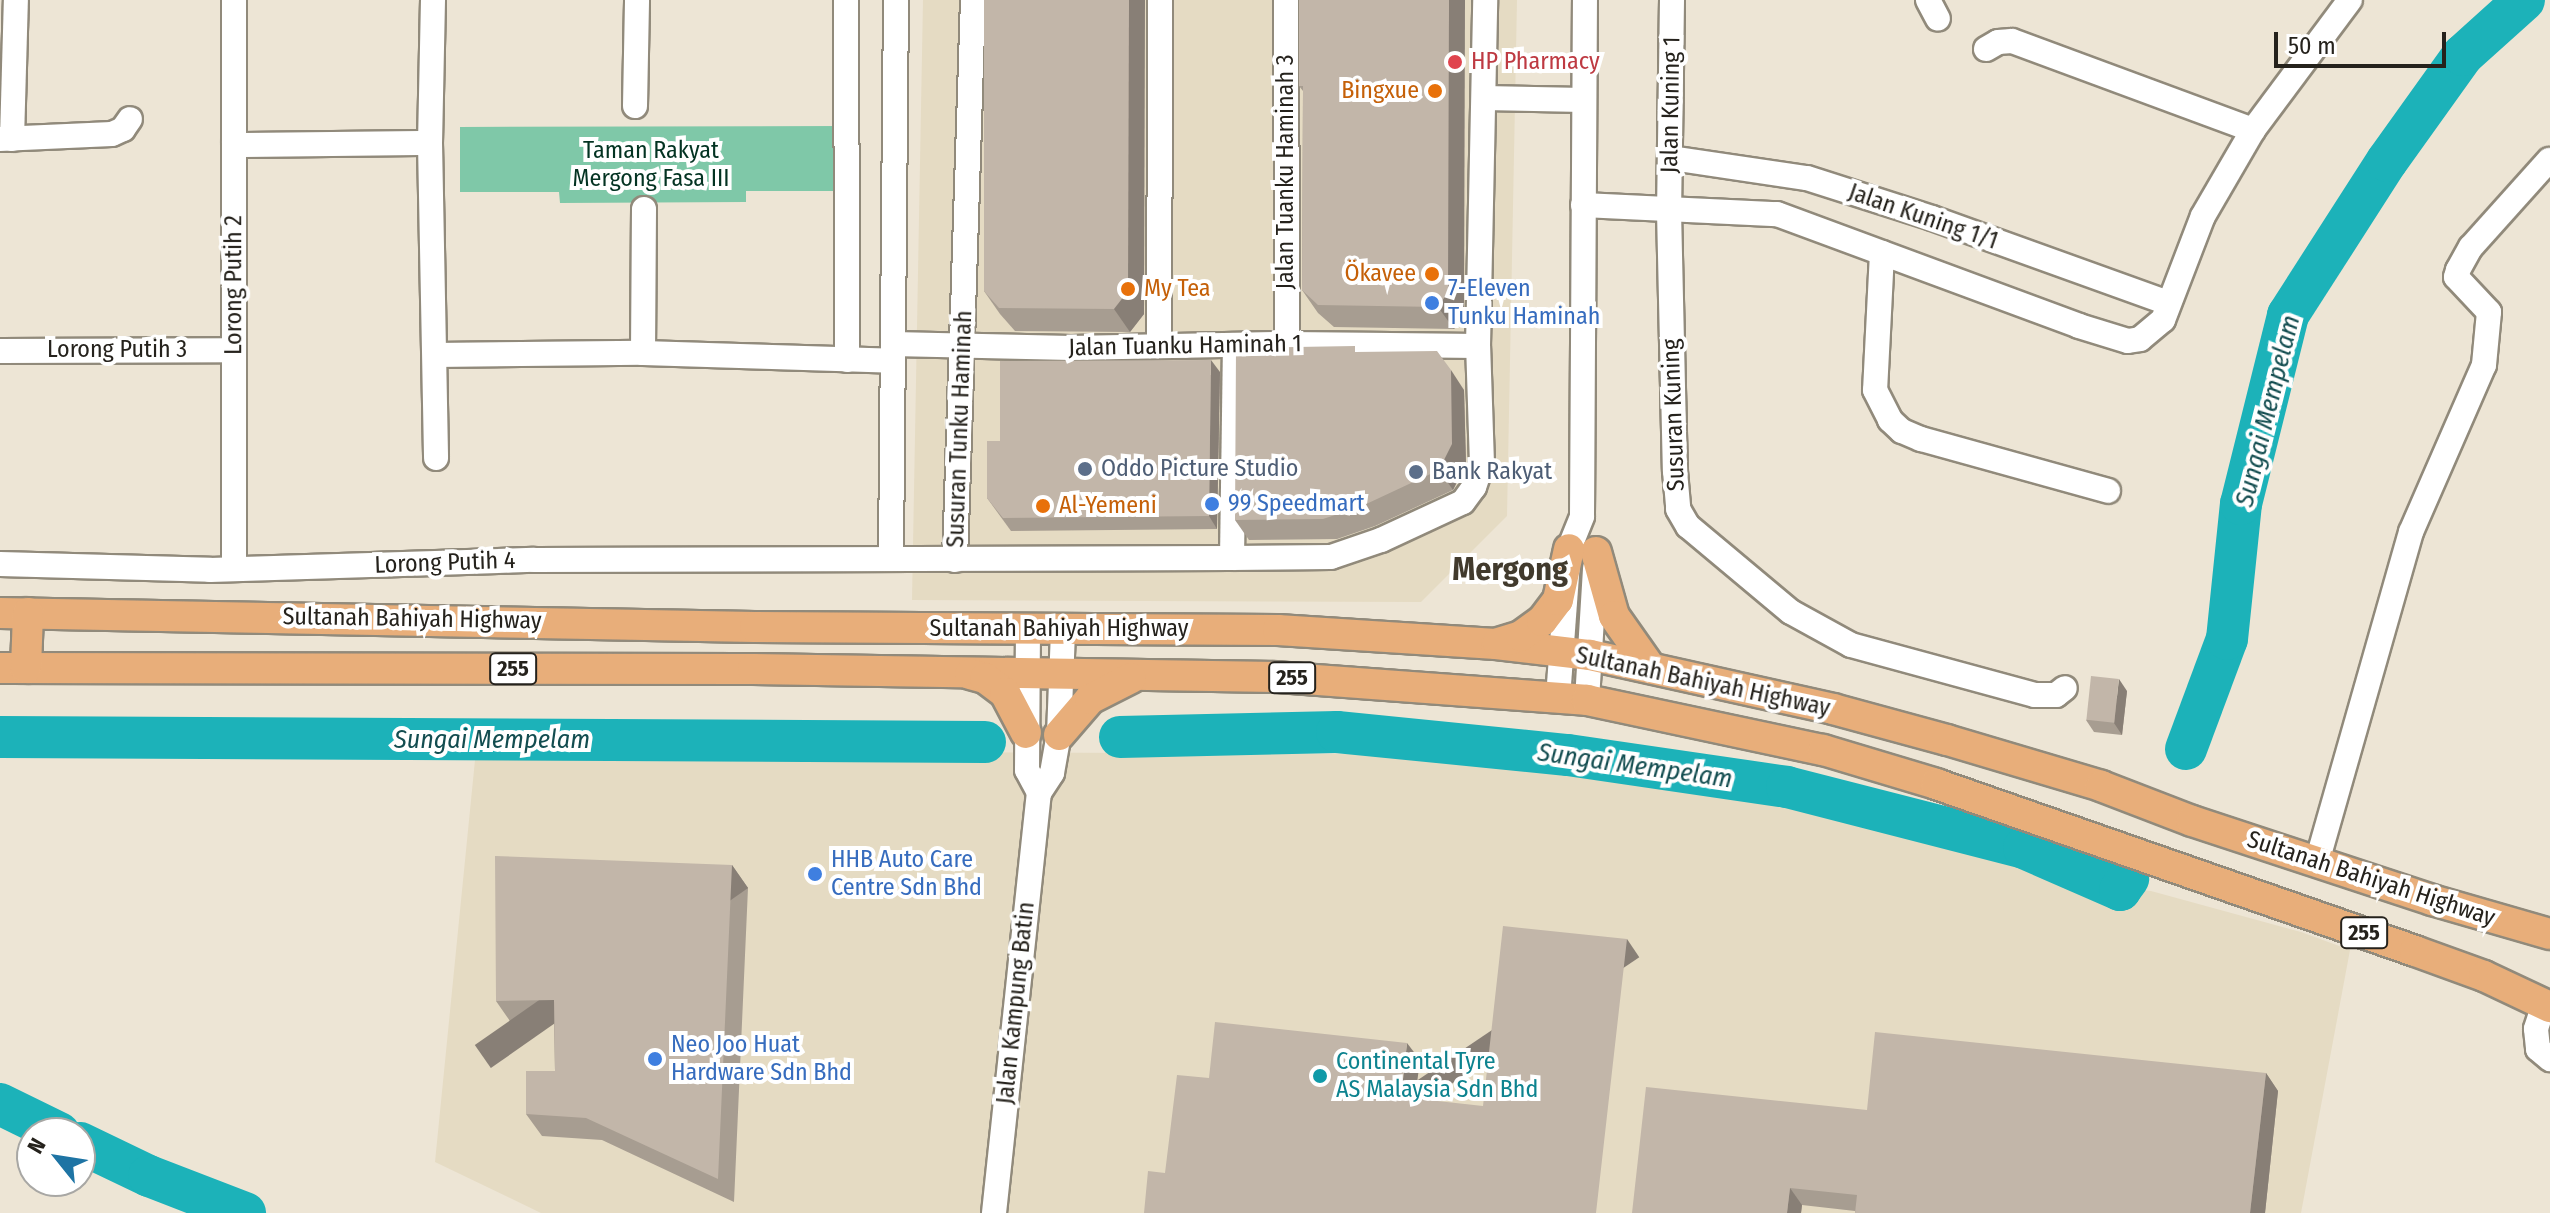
<!DOCTYPE html>
<meta charset="utf-8">
<style>
body{margin:0}
#map{position:relative;width:2550px;height:1213px;overflow:hidden;background:#ede5d5;font-family:"Fira Sans Condensed",sans-serif}
div>[style]{position:absolute}
[style*='--x']{left:calc(var(--x)*1px);top:calc(var(--y)*1px);width:calc(var(--w)*1px);rotate:calc(var(--a)*1deg)}
.built>*{inset:0;background:#e5dbc3}
.green>*{inset:0;background:#7fc8a8}
.river>*{height:42px;margin:-21px;padding:0 21px;transform-origin:21px;border-radius:21px;background:#1cb2b9}
.roads{filter:drop-shadow(2px 0 #918a7b) drop-shadow(-2px 0 #918a7b) drop-shadow(0 2px #918a7b) drop-shadow(0 -2px #918a7b)}
.minor>*{height:24px;margin:-12px;padding:0 12px;transform-origin:12px;border-radius:12px;background:#fff}
.major>*{height:30px;margin:-15px;padding:0 15px;transform-origin:15px;border-radius:15px;background:#e8ae7a}
.wall>*{inset:0;background:#a79d91}
.shaded-wall>*{inset:0;background:#887f76;transform-origin:0 0}
.building>*{inset:0;background:#c2b6a9;transform-origin:0 0}
.dots>*{width:22px;height:22px;translate:-50% -50%;box-sizing:border-box;border:4px solid #fff;border-radius:50%}
span{translate:-50% -50%;white-space:nowrap;text-align:center;line-height:1.15;-webkit-text-stroke:8px #fff;paint-order:stroke}
.shield-label span{padding:2px 6px;background:#fff;border:2px solid;border-radius:6px;-webkit-text-stroke-width:0}
.shield-label{font-size:22px;color:#25221c;font-weight:700}
.health-label{font-size:24px;color:#be3a42}
.left{translate:0 -50%;text-align:left}
.food-label{font-size:24px;color:#c56008}
.right{translate:-100% -50%;text-align:right}
.street-label{font-size:24px;color:#25221c}
.park-label{font-size:24px;color:#033322}
.shop-label{font-size:24px;color:#366cbe}
.service-label{font-size:24px;color:#4e5e75}
.culture-label{font-size:24px;color:#0d838f}
.water-label{font-size:26px;color:#134d50;font-style:italic}
.district-label{font-size:32px;color:#413a2d;font-weight:700}
.north{position:absolute;left:16px;top:1117px;width:80px;height:80px;box-sizing:border-box;background:#fff;border:2px solid #a8a7a4;border-radius:50%;rotate:300deg;font-size:22px;font-weight:700;line-height:32px;text-align:center;color:#25221c}
.north::after{content:'';display:block;margin:auto;width:28px;height:36px;background:#1e74a4;clip-path:polygon(50% 0,100% 100%,50% 72%,0 100%)}
.scale{position:absolute;left:2274px;top:32px;width:172px;height:36px;box-sizing:border-box;border:4px solid #25221c;border-top:0;padding-left:10px;font-size:24px;line-height:28px;white-space:nowrap;color:#25221c;-webkit-text-stroke:6px #fff;paint-order:stroke}
</style>
<div id="map">
<div class="built">
<div style="clip-path:polygon(923px 0,1517px 0,1507px 516px,1421px 602px,912px 600px)"></div>
<div style="clip-path:polygon(476px 750px,1356px 754px,1663px 783px,1822px 812px,2084px 884px,2151px 891px,2301px 932px,2350px 950px,2301px 1213px,541px 1213px,435px 1162px)"></div>
</div>
<div class="green">
<div style="clip-path:polygon(843px 126px,843px 191px,746px 191px,746px 202px,560px 203px,559px 192px,460px 192px,460px 127px)"></div>
</div>
<div class="river">
<div style="--x:0;--y:737;--w:985;--a:0.29"></div>
<div style="--x:1120;--y:737;--w:217;--a:-1.3"></div>
<div style="--x:1337;--y:732;--w:232;--a:5.7"></div>
<div style="--x:1568;--y:755;--w:221;--a:8.3"></div>
<div style="--x:1787;--y:787;--w:245;--a:14.4"></div>
<div style="--x:2024;--y:848;--w:105;--a:23.6"></div>
<div style="--x:2120;--y:890;--w:14;--a:-54"></div>
<div style="--x:2186;--y:749;--w:117;--a:-69.6"></div>
<div style="--x:2227;--y:639;--w:136;--a:-84.1"></div>
<div style="--x:2241;--y:504;--w:195;--a:-76"></div>
<div style="--x:2288;--y:315;--w:183;--a:-57.3"></div>
<div style="--x:2387;--y:161;--w:130;--a:-54.4"></div>
<div style="--x:2463;--y:55;--w:82;--a:-42"></div>
<div style="--x:0;--y:1104;--w:66;--a:26.2"></div>
<div style="--x:80;--y:1143;--w:76;--a:25.6"></div>
<div style="--x:149;--y:1176;--w:103;--a:21.1"></div>
</div>
<div class="roads">
<div class="minor">
<div style="--x:433;--y:0;--w:143;--a:91.2"></div>
<div style="--x:430;--y:143;--w:315;--a:88.9"></div>
<div style="--x:846;--y:0;--w:360;--a:89.8"></div>
<div style="--x:1286;--y:0;--w:344;--a:89.8"></div>
<div style="--x:1672;--y:0;--w:211;--a:90.8"></div>
<div style="--x:1669;--y:211;--w:260;--a:88.7"></div>
<div style="--x:1675;--y:471;--w:38;--a:85"></div>
<div style="--x:1678;--y:509;--w:20;--a:60"></div>
<div style="--x:1688;--y:526;--w:134;--a:39.9"></div>
<div style="--x:1791;--y:612;--w:68;--a:28.8"></div>
<div style="--x:1851;--y:645;--w:191;--a:15.2"></div>
<div style="--x:2035;--y:695;--w:21;--a:0"></div>
<div style="--x:2056;--y:695;--w:11;--a:-38"></div>
<div style="--x:1928;--y:0;--w:21;--a:62"></div>
<div style="--x:1986;--y:49;--w:14;--a:-30"></div>
<div style="--x:1998;--y:42;--w:14;--a:-4"></div>
<div style="--x:2012;--y:41;--w:257;--a:20.3"></div>
<div style="--x:1484;--y:98;--w:100;--a:1.1"></div>
<div style="--x:635;--y:106;--w:106;--a:-88.9"></div>
<div style="--x:0;--y:139;--w:112;--a:-2.6"></div>
<div style="--x:112;--y:134;--w:12;--a:-24"></div>
<div style="--x:123;--y:129;--w:12;--a:-55"></div>
<div style="--x:12;--y:139;--w:139;--a:-88.4"></div>
<div style="--x:234;--y:145;--w:196;--a:-0.6"></div>
<div style="--x:1671;--y:158;--w:137;--a:8.4"></div>
<div style="--x:1807;--y:178;--w:131;--a:17.7"></div>
<div style="--x:1932;--y:218;--w:251;--a:19.8"></div>
<div style="--x:1583;--y:205;--w:194;--a:2.7"></div>
<div style="--x:1777;--y:214;--w:322;--a:20.3"></div>
<div style="--x:2079;--y:326;--w:51;--a:17"></div>
<div style="--x:2128;--y:341;--w:12;--a:-9"></div>
<div style="--x:2140;--y:339;--w:30;--a:-40"></div>
<div style="--x:2163;--y:320;--w:111;--a:-69"></div>
<div style="--x:2203;--y:216;--w:99;--a:-59.8"></div>
<div style="--x:2253;--y:130;--w:162;--a:-53.3"></div>
<div style="--x:1882;--y:253;--w:137;--a:92.9"></div>
<div style="--x:1875;--y:390;--w:34;--a:63"></div>
<div style="--x:1890;--y:420;--w:16;--a:43"></div>
<div style="--x:1902;--y:431;--w:21;--a:23"></div>
<div style="--x:1921;--y:439;--w:194;--a:15.5"></div>
<div style="--x:893;--y:344;--w:178;--a:1.3"></div>
<div style="--x:1071;--y:348;--w:216;--a:-1.1"></div>
<div style="--x:1287;--y:344;--w:191;--a:0.6"></div>
<div style="--x:1159;--y:346;--w:346;--a:-89.8"></div>
<div style="--x:0;--y:351;--w:234;--a:-0.2"></div>
<div style="--x:643;--y:353;--w:144;--a:-89.6"></div>
<div style="--x:435;--y:355;--w:208;--a:-0.6"></div>
<div style="--x:643;--y:353;--w:250;--a:1.8"></div>
<div style="--x:891;--y:558;--w:558;--a:-89.49"></div>
<div style="--x:1232;--y:558;--w:213;--a:-89.2"></div>
<div style="--x:955;--y:560;--w:560;--a:-88.16"></div>
<div style="--x:0;--y:564;--w:210;--a:1.6"></div>
<div style="--x:210;--y:570;--w:324;--a:-1.8"></div>
<div style="--x:534;--y:560;--w:698;--a:-0.16"></div>
<div style="--x:1232;--y:558;--w:99;--a:-0.6"></div>
<div style="--x:1331;--y:557;--w:53;--a:-18.8"></div>
<div style="--x:1381;--y:540;--w:90;--a:-24.9"></div>
<div style="--x:1463;--y:502;--w:19;--a:-54"></div>
<div style="--x:1474;--y:487;--w:24;--a:-71"></div>
<div style="--x:1482;--y:464;--w:118;--a:-91.9"></div>
<div style="--x:1478;--y:346;--w:346;--a:-88.8"></div>
<div style="--x:234;--y:569;--w:569;--a:-90"></div>
<div style="--x:1028;--y:628;--w:142;--a:90.4"></div>
<div style="--x:1027;--y:770;--w:26;--a:62"></div>
<div style="--x:1558;--y:698;--w:149;--a:-85.8"></div>
<div style="--x:1569;--y:549;--w:35;--a:-68"></div>
<div style="--x:1582;--y:516;--w:516;--a:-89.67"></div>
<div style="--x:1587;--y:700;--w:132;--a:-86.5"></div>
<div style="--x:2317;--y:862;--w:343;--a:-74.1"></div>
<div style="--x:2411;--y:532;--w:182;--a:-66.4"></div>
<div style="--x:2484;--y:365;--w:53;--a:-84.6"></div>
<div style="--x:2489;--y:312;--w:48;--a:-133.3"></div>
<div style="--x:2456;--y:277;--w:7;--a:-74"></div>
<div style="--x:2458;--y:270;--w:26;--a:-61"></div>
<div style="--x:2471;--y:247;--w:117;--a:-48.1"></div>
<div style="--x:2544;--y:1004;--w:26;--a:108"></div>
<div style="--x:2536;--y:1029;--w:20;--a:84"></div>
<div style="--x:2538;--y:1049;--w:16;--a:40"></div>
<div style="--x:994;--y:1213;--w:422;--a:-83.9"></div>
<div style="--x:1039;--y:793;--w:24;--a:-57"></div>
<div style="--x:1052;--y:773;--w:39;--a:-80"></div>
<div style="--x:1059;--y:735;--w:106;--a:-87.8"></div>
</div>
<div class="major">
<div style="--x:1596;--y:552;--w:66;--a:74.3"></div>
<div style="--x:1614;--y:616;--w:62;--a:54.8"></div>
<div style="--x:0;--y:613;--w:755;--a:1.06"></div>
<div style="--x:755;--y:627;--w:523;--a:0.33"></div>
<div style="--x:1278;--y:630;--w:218;--a:3.7"></div>
<div style="--x:1496;--y:644;--w:95;--a:6.7"></div>
<div style="--x:1590;--y:655;--w:249;--a:12.5"></div>
<div style="--x:1833;--y:709;--w:118;--a:15.2"></div>
<div style="--x:1947;--y:740;--w:161;--a:16.6"></div>
<div style="--x:2101;--y:786;--w:97;--a:21"></div>
<div style="--x:2192;--y:821;--w:253;--a:18.2"></div>
<div style="--x:2432;--y:900;--w:123;--a:16.1"></div>
<div style="--x:1498;--y:643;--w:24;--a:-17"></div>
<div style="--x:1521;--y:636;--w:26;--a:-36"></div>
<div style="--x:1542;--y:621;--w:26;--a:-53"></div>
<div style="--x:1558;--y:600;--w:52;--a:-77.8"></div>
<div style="--x:0;--y:668;--w:753;--a:0.08"></div>
<div style="--x:753;--y:669;--w:523;--a:0.88"></div>
<div style="--x:1276;--y:677;--w:312;--a:4.2"></div>
<div style="--x:1587;--y:700;--w:241;--a:12"></div>
<div style="--x:1823;--y:750;--w:118;--a:16.7"></div>
<div style="--x:1936;--y:784;--w:507;--a:19.22"></div>
<div style="--x:2415;--y:951;--w:73;--a:19.9"></div>
<div style="--x:2484;--y:976;--w:73;--a:25.2"></div>
<div style="--x:26;--y:668;--w:55;--a:-87.9"></div>
<div style="--x:970;--y:674;--w:16;--a:15"></div>
<div style="--x:985;--y:678;--w:25;--a:37"></div>
<div style="--x:1005;--y:693;--w:45;--a:62.3"></div>
<div style="--x:1059;--y:735;--w:48;--a:-49.3"></div>
<div style="--x:1090;--y:699;--w:46;--a:-27.1"></div>
</div>
</div>
<div class="wall">
<div style="clip-path:polygon(984px 0,1144px 314px,1130px 332px,1015px 331px,1000px 314px,984px 291px)"></div>
<div style="clip-path:polygon(1299px 0,1464px 315px,1454px 329px,1334px 327px,1318px 313px,1302px 290px,1303px 91px,1299px 86px)"></div>
<div style="clip-path:polygon(1359px 352px,1464px 390px,1466px 464px,1453px 490px,1375px 526px,1337px 539px,1249px 540px,1235px 520px)"></div>
<div style="clip-path:polygon(1220px 372px,1217px 529px,1011px 531px,987px 498px,1000px 441px)"></div>
<div style="clip-path:polygon(2127px 691px,2122px 735px,2094px 732px,2086px 720px)"></div>
<div style="clip-path:polygon(732px 865px,748px 888px,734px 1202px,602px 1140px,542px 1136px,526px 1114px,555px 1071px,554px 1023px,512px 1024px,496px 1001px)"></div>
<div style="clip-path:polygon(2266px 1073px,2278px 1091px,2265px 1213px,1855px 1213px,1855px 1211px,1802px 1205px,1801px 1213px,1632px 1213px,1867px 1110px)"></div>
</div>
<div class="shaded-wall">
<div style="clip-path:polygon(1129px 0,1145px 0,1144px 314px,1130px 332px,1114px 309px)"></div>
<div style="clip-path:polygon(1449px 0,1465px 0,1464px 315px,1454px 329px,1438px 307px)"></div>
<div style="clip-path:polygon(1211px 360px,1220px 372px,1217px 529px,1209px 516px)"></div>
<div style="clip-path:polygon(1451px 370px,1464px 390px,1466px 464px,1453px 490px,1439px 470px)"></div>
<div style="clip-path:polygon(2119px 679px,2127px 691px,2122px 735px,2114px 723px)"></div>
<div style="left:732px;top:865px;width:28px;height:314px;rotate:55deg"></div>
<div style="left:1627px;top:939px;width:22px;height:276px;rotate:56deg"></div>
<div style="clip-path:polygon(1407px 1043px,1420px 1060px,1413px 1115px,1401px 1097px)"></div>
<div style="clip-path:polygon(2266px 1073px,2278px 1091px,2265px 1213px,2250px 1213px)"></div>
<div style="clip-path:polygon(1790px 1188px,1802px 1205px,1801px 1213px,1787px 1213px)"></div>
</div>
<div class="building">
<div style="clip-path:polygon(984px 0,1129px 0,1128px 291px,1114px 309px,999px 308px,984px 291px)"></div>
<div style="clip-path:polygon(1299px 0,1449px 0,1448px 292px,1438px 307px,1318px 305px,1302px 290px,1303px 86px,1299px 86px)"></div>
<div style="clip-path:polygon(1355px 346px,1355px 352px,1437px 351px,1451px 370px,1452px 444px,1439px 470px,1362px 506px,1323px 519px,1235px 520px,1236px 348px)"></div>
<div style="clip-path:polygon(1211px 360px,1209px 516px,1003px 518px,987px 498px,987px 441px,1000px 441px,1000px 361px)"></div>
<div style="left:2091px;top:676px;width:28px;height:44px;rotate:6deg"></div>
<div style="clip-path:polygon(495px 856px,732px 865px,718px 1179px,586px 1118px,526px 1114px,526px 1071px,555px 1071px,554px 1000px,496px 1001px)"></div>
<div style="clip-path:polygon(1503px 926px,1627px 939px,1596px 1213px,1144px 1213px,1148px 1171px,1165px 1173px,1177px 1075px,1209px 1078px,1215px 1022px,1407px 1043px,1401px 1097px,1483px 1106px)"></div>
<div style="clip-path:polygon(1875px 1032px,2266px 1073px,2250px 1213px,1855px 1213px,1857px 1195px,1790px 1188px,1787px 1213px,1632px 1213px,1646px 1087px,1867px 1110px)"></div>
</div>
<div class="dots">
<div style="left:1455px;top:62px;background:#e0444e"></div>
<div style="left:1435px;top:91px;background:#e8710a"></div>
<div style="left:1432px;top:274px;background:#e8710a"></div>
<div style="left:1128px;top:289px;background:#e8710a"></div>
<div style="left:1432px;top:303px;background:#3f7fe0"></div>
<div style="left:1085px;top:469px;background:#5c6f8a"></div>
<div style="left:1416px;top:472px;background:#5c6f8a"></div>
<div style="left:1212px;top:504px;background:#3f7fe0"></div>
<div style="left:1043px;top:506px;background:#e8710a"></div>
<div style="left:815px;top:874px;background:#3f7fe0"></div>
<div style="left:655px;top:1059px;background:#3f7fe0"></div>
<div style="left:1320px;top:1076px;background:#0f9aa8"></div>
</div>
<div class="shield-label">
<span style="left:513px;top:669px">255</span>
<span style="left:1292px;top:678px">255</span>
<span style="left:2364px;top:933px">255</span>
</div>
<div class="health-label">
<span class="left" style="left:1471px;top:62px">HP Pharmacy</span>
</div>
<div class="food-label">
<span class="right" style="left:1419px;top:91px">Bingxue</span>
<span class="right" style="left:1416px;top:274px">Ökavee</span>
<span class="left" style="left:1144px;top:289px">My Tea</span>
<span class="left" style="left:1059px;top:506px">Al-Yemeni</span>
</div>
<div class="street-label">
<span style="left:1671px;top:105px;rotate:-89deg">Jalan Kuning 1</span>
<span style="left:1286px;top:172px;rotate:-90deg">Jalan Tuanku Haminah 3</span>
<span style="left:1923px;top:217px;rotate:19deg">Jalan Kuning 1/1</span>
<span style="left:234px;top:285px;rotate:-90deg">Lorong Putih 2</span>
<span style="left:1185px;top:346px;rotate:-1deg">Jalan Tuanku Haminah 1</span>
<span style="left:117px;top:350px">Lorong Putih 3</span>
<span style="left:1674px;top:415px;rotate:-92deg">Susuran Kuning</span>
<span style="left:960px;top:429px;rotate:-88deg">Susuran Tunku Haminah</span>
<span style="left:445px;top:563px;rotate:-2deg">Lorong Putih 4</span>
<span style="left:412px;top:619px;rotate:1deg">Sultanah Bahiyah Highway</span>
<span style="left:1059px;top:629px">Sultanah Bahiyah Highway</span>
<span style="left:1703px;top:682px;rotate:12deg">Sultanah Bahiyah Highway</span>
<span style="left:2371px;top:879px;rotate:18deg">Sultanah Bahiyah Highway</span>
<span style="left:1016px;top:1003px;rotate:-84deg">Jalan Kampung Batin</span>
</div>
<div class="park-label">
<span style="left:651px;top:165px">Taman Rakyat<br>Mergong Fasa III</span>
</div>
<div class="shop-label">
<span class="left" style="left:1448px;top:303px">7-Eleven<br>Tunku Haminah</span>
<span class="left" style="left:1228px;top:504px">99 Speedmart</span>
<span class="left" style="left:831px;top:874px">HHB Auto Care<br>Centre Sdn Bhd</span>
<span class="left" style="left:671px;top:1059px">Neo Joo Huat<br>Hardware Sdn Bhd</span>
</div>
<div class="service-label">
<span class="left" style="left:1101px;top:469px">Oddo Picture Studio</span>
<span class="left" style="left:1432px;top:472px">Bank Rakyat</span>
</div>
<div class="culture-label">
<span class="left" style="left:1336px;top:1076px">Continental Tyre<br>AS Malaysia Sdn Bhd</span>
</div>
<div class="water-label">
<span style="left:2268px;top:411px;rotate:-76deg">Sungai Mempelam</span>
<span style="left:492px;top:740px">Sungai Mempelam</span>
<span style="left:1635px;top:766px;rotate:8deg">Sungai Mempelam</span>
</div>
<div class="district-label">
<span style="left:1510px;top:569px">Mergong</span>
</div>
<div class="north">N</div>
<div class="scale">50 m</div>
</div>
